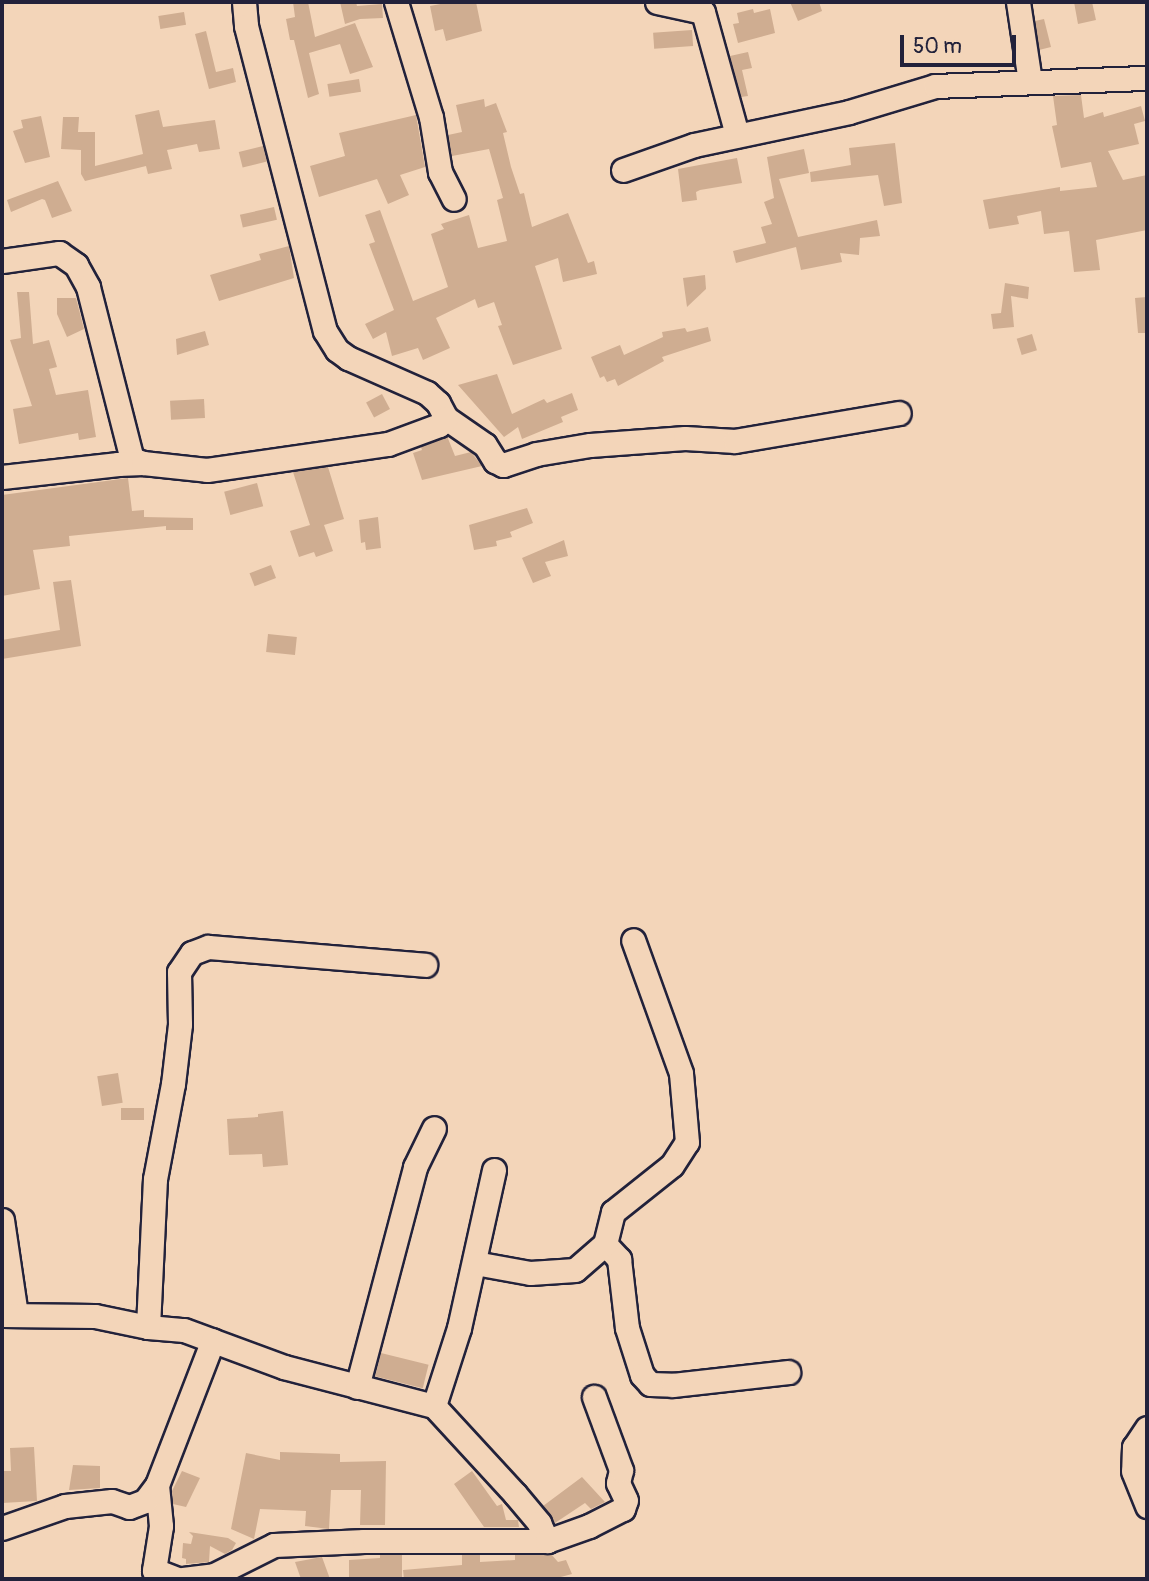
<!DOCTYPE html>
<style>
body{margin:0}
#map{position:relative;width:1149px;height:1581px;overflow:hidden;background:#f3d5b9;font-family:Pangolin,sans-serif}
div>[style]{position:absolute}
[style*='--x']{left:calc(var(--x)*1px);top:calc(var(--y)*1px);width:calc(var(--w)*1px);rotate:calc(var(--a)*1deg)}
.building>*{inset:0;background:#cfad91;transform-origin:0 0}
.roads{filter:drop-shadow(2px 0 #22223b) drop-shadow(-2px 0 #22223b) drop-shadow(0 2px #22223b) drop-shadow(0 -2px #22223b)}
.minor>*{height:23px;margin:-11.5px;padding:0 11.5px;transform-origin:11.5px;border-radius:11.5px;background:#f3d5b9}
span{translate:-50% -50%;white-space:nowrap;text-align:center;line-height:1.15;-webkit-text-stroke:5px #f3d5b9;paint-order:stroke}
.frame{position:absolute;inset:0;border:4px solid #22223b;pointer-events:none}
.scale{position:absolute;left:900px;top:35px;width:116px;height:32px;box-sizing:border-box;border:4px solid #22223b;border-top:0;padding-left:9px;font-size:21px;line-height:24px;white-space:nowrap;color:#22223b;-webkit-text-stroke:5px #f3d5b9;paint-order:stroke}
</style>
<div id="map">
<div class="building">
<div style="clip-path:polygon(293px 2px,308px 2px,315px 37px,355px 23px,373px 67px,350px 74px,340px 44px,309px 53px,319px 94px,308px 98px,294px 40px,290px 40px,286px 19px,295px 17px)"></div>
<div style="clip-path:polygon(340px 2px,356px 2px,357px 6px,382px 4px,383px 18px,360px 19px,345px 24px)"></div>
<div style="clip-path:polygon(451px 2px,476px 2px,482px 31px,446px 41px,443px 29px,435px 31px,430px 6px)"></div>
<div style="clip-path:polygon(790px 2px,819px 2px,822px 11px,798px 21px)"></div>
<div style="clip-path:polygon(1074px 2px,1092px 2px,1096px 20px,1078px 24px)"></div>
<div style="clip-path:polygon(753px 9px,754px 13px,770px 9px,775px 33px,738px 43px,733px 24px,739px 23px,737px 13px)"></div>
<div style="left:184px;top:12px;width:13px;height:26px;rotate:81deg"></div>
<div style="clip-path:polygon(1044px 19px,1051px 47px,1039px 50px,1035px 21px)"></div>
<div style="left:692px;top:30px;width:16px;height:39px;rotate:86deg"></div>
<div style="clip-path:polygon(206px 31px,216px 72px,233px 68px,236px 82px,209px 89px,195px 34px)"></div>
<div style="clip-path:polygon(748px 52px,752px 68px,742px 70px,748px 96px,741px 97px,730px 56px)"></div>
<div style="left:359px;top:79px;width:13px;height:32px;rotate:81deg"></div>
<div style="clip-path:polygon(1081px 95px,1084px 118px,1103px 112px,1104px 117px,1141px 106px,1145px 121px,1134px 124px,1139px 144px,1108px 151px,1123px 180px,1147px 175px,1147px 230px,1096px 240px,1100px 270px,1074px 272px,1069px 231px,1044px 234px,1041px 211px,1017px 216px,1019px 224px,989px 229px,983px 200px,1060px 187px,1060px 191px,1097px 187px,1091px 162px,1061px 168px,1052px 126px,1057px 125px,1053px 96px)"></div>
<div style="clip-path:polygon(484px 99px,485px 107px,496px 103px,507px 132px,503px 133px,511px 167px,520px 194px,524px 193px,532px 227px,568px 213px,588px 263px,594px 261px,597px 274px,563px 282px,558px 258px,535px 266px,562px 349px,513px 365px,498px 326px,502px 325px,494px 302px,478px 308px,475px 299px,436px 318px,450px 348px,423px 360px,418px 348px,392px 356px,386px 332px,373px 339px,365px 324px,394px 310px,369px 244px,375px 242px,365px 215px,380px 210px,413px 301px,448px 287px,431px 234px,444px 229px,441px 224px,469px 215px,478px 248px,507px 241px,497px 200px,503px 198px,489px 149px,452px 156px,448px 135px,462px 132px,456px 105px)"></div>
<div style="clip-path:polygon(159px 110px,163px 127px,215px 120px,220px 149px,199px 152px,197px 144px,167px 150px,172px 169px,148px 174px,146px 166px,85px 181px,81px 174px,81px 150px,61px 149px,63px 117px,79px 117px,78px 132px,95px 132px,95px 166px,143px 154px,135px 115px)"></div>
<div style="clip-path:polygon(416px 115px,425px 167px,400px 175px,409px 195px,388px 204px,377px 179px,319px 197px,310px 166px,345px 156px,339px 133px)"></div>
<div style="clip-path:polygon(41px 116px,50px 157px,25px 163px,13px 131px,23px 128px,21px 120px)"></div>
<div style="clip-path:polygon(895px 143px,902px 203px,884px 206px,878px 175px,811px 182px,810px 172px,851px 165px,849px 148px)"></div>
<div style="left:263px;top:146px;width:16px;height:25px;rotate:76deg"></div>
<div style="clip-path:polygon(804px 149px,809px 173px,779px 179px,798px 237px,877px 220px,880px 236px,860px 238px,859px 255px,840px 253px,842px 262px,801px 270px,796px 247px,736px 263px,733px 251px,766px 243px,761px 227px,772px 224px,764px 202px,774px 198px,767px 157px)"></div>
<div style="clip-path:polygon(737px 158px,742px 183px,700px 190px,696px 192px,697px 200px,682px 202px,678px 169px)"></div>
<div style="clip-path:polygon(58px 181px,72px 211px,52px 218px,45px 200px,42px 199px,11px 212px,7px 200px)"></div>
<div style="left:274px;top:207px;width:13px;height:35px;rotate:77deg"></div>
<div style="clip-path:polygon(289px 246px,294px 278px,219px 301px,210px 275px,261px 260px,259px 254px)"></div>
<div style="clip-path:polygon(705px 275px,706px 289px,687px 307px,683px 278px)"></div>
<div style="clip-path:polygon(1005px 283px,1029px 287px,1028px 299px,1011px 296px,1014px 327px,993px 329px,991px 314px,1001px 313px)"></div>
<div style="clip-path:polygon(17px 292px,29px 292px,33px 344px,49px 340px,57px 367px,49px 369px,56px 395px,88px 390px,96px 437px,79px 440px,78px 433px,19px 444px,13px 409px,32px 406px,10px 340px,21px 338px)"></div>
<div style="clip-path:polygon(1147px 297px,1147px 333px,1138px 333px,1135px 298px)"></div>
<div style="clip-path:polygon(57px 298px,76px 298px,84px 329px,67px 337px,57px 314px)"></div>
<div style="clip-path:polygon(708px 327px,711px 341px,662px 357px,664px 361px,618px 386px,615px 379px,607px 382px,604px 376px,600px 378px,591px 357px,620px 345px,624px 355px,663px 337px,662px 332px,685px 328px,687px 332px)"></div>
<div style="clip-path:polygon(205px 331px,209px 345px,177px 355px,176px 339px)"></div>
<div style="left:1032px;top:334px;width:17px;height:16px;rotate:73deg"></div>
<div style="clip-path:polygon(497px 374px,512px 414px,544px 399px,547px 403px,572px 393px,578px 410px,561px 417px,563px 422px,522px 439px,518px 427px,504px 437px,458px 385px)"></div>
<div style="left:382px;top:394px;width:17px;height:18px;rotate:62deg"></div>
<div style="left:204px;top:399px;width:19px;height:34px;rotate:87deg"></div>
<div style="clip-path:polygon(447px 436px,455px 456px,471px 452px,482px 466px,422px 480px,413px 453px,422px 450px,421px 447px)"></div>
<div style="clip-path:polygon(328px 467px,344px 519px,324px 525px,333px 551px,316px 557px,314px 552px,299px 557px,290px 531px,310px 525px,293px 472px)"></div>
<div style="clip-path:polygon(128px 478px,132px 511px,144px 510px,144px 517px,193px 518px,193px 530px,166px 530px,166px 526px,69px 536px,70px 546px,33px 550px,40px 589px,2px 596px,2px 495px)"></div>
<div style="left:257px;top:483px;width:24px;height:34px;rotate:75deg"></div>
<div style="clip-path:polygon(527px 508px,533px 523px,510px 532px,512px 537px,496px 541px,497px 546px,474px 550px,469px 525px)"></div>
<div style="clip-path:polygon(378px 517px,381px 548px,366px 550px,365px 542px,361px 543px,359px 520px)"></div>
<div style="clip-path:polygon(564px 540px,568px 556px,545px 562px,551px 576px,533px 583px,522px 558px)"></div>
<div style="left:271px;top:565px;width:14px;height:23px;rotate:69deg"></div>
<div style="clip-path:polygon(71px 580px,81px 646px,2px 659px,2px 640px,60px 630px,53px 582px)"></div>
<div style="left:268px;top:634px;width:29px;height:18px;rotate:6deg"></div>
<div style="left:118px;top:1073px;width:30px;height:21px;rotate:81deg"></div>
<div style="left:121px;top:1108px;width:23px;height:12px"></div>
<div style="clip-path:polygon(283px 1111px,288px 1165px,263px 1167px,262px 1154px,229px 1155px,227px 1119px,258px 1117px,258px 1114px)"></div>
<div style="left:381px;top:1353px;width:49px;height:24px;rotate:14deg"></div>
<div style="clip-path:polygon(34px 1447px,37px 1501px,2px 1503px,2px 1471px,11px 1471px,10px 1448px)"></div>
<div style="clip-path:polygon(280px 1452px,340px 1454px,340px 1462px,386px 1461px,385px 1525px,360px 1525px,361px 1490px,331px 1490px,329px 1529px,305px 1526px,306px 1511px,260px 1509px,254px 1539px,231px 1529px,246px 1453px,280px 1460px)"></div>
<div style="clip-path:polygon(73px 1465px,100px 1466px,100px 1488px,69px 1490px)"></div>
<div style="clip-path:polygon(182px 1471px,200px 1478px,186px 1507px,173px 1504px,172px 1491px)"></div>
<div style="clip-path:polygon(472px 1471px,497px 1506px,502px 1504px,506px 1520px,518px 1520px,519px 1527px,484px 1527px,454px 1484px)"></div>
<div style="clip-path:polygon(582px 1477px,605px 1502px,591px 1509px,585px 1503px,555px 1523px,543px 1506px)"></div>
<div style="clip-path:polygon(189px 1532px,228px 1538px,236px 1543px,232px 1550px,225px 1554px,210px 1546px,209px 1562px,186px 1564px,186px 1559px,182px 1558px,183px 1543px,191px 1544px,193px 1536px)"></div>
<div style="clip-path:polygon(551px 1554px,558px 1562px,566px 1560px,572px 1574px,557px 1578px,404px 1579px,403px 1570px,462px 1565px,462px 1555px,480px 1555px,480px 1562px,515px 1560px,515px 1555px)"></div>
<div style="clip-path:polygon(380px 1555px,402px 1555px,402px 1579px,349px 1579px,349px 1560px,380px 1558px)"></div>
<div style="clip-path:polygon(322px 1557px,330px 1579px,301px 1579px,295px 1562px)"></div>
</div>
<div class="roads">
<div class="minor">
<div style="--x:244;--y:2;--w:24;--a:85"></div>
<div style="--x:246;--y:26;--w:315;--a:75.5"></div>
<div style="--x:325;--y:331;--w:22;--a:58"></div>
<div style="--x:337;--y:350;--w:14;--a:36"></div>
<div style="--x:348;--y:358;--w:86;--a:23.9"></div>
<div style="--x:427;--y:393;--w:15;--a:42"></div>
<div style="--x:438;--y:403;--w:17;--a:62"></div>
<div style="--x:446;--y:418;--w:47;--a:34.7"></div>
<div style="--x:485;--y:445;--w:19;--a:58"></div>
<div style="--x:495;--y:461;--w:9;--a:27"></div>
<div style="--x:503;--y:465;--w:35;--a:-18"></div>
<div style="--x:536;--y:454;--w:55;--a:-9.5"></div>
<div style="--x:590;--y:445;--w:95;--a:-4.2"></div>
<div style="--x:685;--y:438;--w:50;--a:3.4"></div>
<div style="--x:735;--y:441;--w:166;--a:-9.7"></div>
<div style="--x:396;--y:2;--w:120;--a:73.1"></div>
<div style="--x:431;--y:117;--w:56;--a:80.7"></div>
<div style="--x:440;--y:172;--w:30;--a:63"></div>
<div style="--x:657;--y:2;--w:47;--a:12.3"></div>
<div style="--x:703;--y:12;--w:128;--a:74.5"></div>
<div style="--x:1018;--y:2;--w:80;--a:81.4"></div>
<div style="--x:623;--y:170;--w:75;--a:-19.4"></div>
<div style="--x:694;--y:145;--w:158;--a:-12"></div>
<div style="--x:849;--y:112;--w:90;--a:-16.8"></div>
<div style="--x:935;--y:86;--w:212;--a:-2.2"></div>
<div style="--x:2;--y:261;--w:58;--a:-8"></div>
<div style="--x:59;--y:253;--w:21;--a:35"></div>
<div style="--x:76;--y:265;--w:25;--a:61"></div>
<div style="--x:88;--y:287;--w:178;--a:75.7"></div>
<div style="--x:132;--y:459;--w:12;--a:20"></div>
<div style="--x:2;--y:477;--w:117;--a:-6.4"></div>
<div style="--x:118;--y:464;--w:25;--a:-2"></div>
<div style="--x:143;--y:463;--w:64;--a:6.2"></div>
<div style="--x:207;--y:470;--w:183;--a:-8.2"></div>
<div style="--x:388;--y:444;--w:54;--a:-20.4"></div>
<div style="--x:439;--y:425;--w:10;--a:-45"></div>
<div style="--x:494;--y:1170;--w:162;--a:102.5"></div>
<div style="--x:459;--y:1328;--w:82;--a:107.8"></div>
<div style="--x:434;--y:1406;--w:120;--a:47.4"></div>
<div style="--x:515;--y:1494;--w:38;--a:50"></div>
<div style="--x:539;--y:1523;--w:20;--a:66"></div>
<div style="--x:2;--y:1220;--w:96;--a:81.6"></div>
<div style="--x:605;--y:1244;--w:21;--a:47"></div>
<div style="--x:619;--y:1259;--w:69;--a:83.4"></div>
<div style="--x:627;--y:1328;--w:49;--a:72.3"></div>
<div style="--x:642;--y:1375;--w:12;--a:48"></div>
<div style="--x:650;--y:1384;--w:23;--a:2"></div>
<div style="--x:673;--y:1385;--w:116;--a:-6.4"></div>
<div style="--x:475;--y:1263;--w:56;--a:10.3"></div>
<div style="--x:530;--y:1273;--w:45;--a:-3.8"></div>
<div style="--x:575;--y:1270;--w:40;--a:-41"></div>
<div style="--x:605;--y:1244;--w:33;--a:-76"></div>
<div style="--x:613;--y:1212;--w:75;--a:-38.5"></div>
<div style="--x:672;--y:1165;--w:27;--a:-57"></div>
<div style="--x:687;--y:1142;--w:69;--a:-95"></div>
<div style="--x:681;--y:1073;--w:141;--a:-109.8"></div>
<div style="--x:2;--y:1315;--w:93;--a:0.6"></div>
<div style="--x:95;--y:1316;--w:54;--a:11.7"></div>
<div style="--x:148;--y:1327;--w:36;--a:5"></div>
<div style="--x:184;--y:1330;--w:107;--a:20.3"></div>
<div style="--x:284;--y:1367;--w:155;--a:14.6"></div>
<div style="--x:148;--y:1327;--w:148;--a:-87.3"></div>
<div style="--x:155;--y:1179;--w:97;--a:-79.3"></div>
<div style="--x:173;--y:1084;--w:60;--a:-83.3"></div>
<div style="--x:180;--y:1024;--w:52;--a:-91.1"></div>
<div style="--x:179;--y:972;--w:23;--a:-56"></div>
<div style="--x:192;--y:953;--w:17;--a:-21"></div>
<div style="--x:208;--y:947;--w:218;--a:4.7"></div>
<div style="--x:357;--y:1387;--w:228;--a:-75.2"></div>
<div style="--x:415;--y:1167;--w:43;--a:-64"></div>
<div style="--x:1147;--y:1428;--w:23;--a:124"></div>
<div style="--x:1134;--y:1447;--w:24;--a:92"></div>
<div style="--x:1133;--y:1471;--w:38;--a:68"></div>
<div style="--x:157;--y:1485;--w:41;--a:84.4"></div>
<div style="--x:161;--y:1526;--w:45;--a:99"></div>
<div style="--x:154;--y:1570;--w:25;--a:21"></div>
<div style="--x:2;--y:1528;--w:67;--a:-19.2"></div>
<div style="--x:65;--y:1506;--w:47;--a:-6.1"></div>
<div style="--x:112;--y:1501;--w:18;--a:19"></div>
<div style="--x:129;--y:1507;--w:17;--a:-21"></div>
<div style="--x:145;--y:1501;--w:20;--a:-53"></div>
<div style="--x:157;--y:1485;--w:155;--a:-68.9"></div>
<div style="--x:183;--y:1579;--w:31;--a:-7"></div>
<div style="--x:214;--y:1575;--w:67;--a:-26.6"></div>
<div style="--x:274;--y:1545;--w:90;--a:-2.5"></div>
<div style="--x:364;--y:1541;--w:183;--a:0"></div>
<div style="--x:547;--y:1541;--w:45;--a:-19.7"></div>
<div style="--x:589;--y:1526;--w:38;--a:-27"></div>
<div style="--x:623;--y:1509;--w:9;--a:-72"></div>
<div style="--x:626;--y:1500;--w:19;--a:-115"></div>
<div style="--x:618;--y:1483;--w:13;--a:-77"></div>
<div style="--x:621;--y:1470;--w:78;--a:-110.3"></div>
</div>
</div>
<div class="frame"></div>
<div class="scale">50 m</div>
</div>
